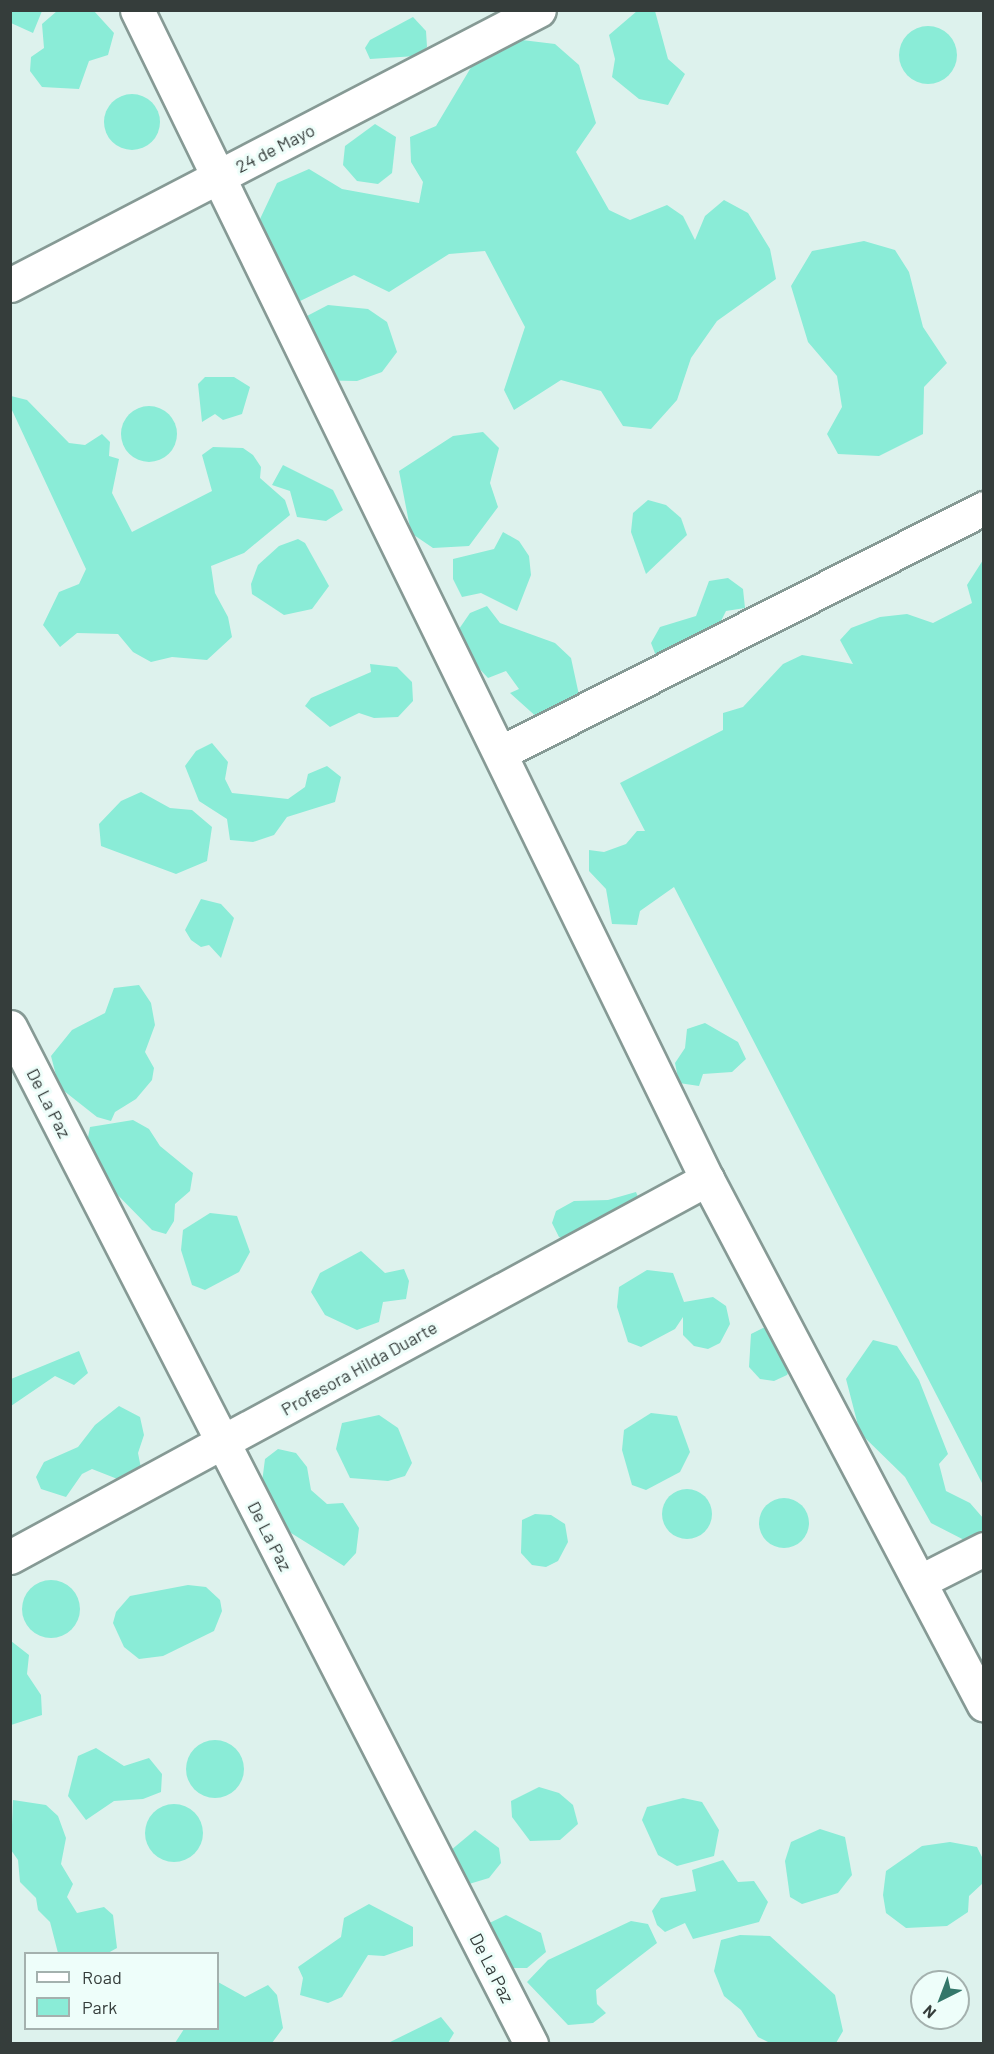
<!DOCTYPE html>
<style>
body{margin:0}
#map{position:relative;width:994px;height:2054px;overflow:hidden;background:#ddf2ed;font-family:Barlow,sans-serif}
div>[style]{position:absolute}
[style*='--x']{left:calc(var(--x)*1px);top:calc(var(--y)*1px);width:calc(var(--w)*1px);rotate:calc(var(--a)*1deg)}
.green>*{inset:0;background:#8aecd7}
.round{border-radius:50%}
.roads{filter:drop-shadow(2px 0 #869a95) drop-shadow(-2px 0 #869a95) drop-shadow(0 2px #869a95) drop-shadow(0 -2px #869a95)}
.minor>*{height:33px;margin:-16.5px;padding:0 16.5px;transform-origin:16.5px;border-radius:16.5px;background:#fff}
span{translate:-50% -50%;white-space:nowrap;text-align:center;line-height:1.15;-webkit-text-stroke:6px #eefefa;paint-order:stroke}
.street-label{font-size:18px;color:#353d3b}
.frame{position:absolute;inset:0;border:12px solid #353d3b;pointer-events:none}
.legend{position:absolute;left:24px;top:1952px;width:195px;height:78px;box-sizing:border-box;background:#eefefa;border:2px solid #a4b1ae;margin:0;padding:8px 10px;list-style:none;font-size:18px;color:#353d3b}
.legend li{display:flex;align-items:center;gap:12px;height:30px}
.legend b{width:30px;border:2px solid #a4b1ae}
.north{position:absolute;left:910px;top:1970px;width:60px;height:60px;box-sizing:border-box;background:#eefefa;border:2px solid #a4b1ae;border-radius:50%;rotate:222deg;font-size:16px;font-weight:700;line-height:24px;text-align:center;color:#353d3b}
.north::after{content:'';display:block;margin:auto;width:21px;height:27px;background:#33776a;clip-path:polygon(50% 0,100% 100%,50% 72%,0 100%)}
</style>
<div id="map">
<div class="green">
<div style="clip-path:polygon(10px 11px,11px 10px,42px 11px,33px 33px,11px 23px)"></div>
<div style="clip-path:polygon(57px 11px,94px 11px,114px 33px,108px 55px,89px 61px,79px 89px,42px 87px,30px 71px,31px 57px,44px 48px,42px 24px)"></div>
<div style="clip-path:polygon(637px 11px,655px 11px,668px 59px,685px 74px,668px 105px,639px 99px,612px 77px,615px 59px,609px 35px)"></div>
<div style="clip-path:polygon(413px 17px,426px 31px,427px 47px,416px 56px,370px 59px,365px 48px,370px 40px)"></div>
<div class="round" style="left:899px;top:26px;width:58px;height:58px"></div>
<div style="clip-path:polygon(522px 40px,555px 44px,579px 65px,596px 123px,576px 152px,609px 210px,630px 220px,667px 205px,683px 216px,695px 240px,705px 216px,724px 200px,748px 213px,770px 249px,776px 279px,717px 321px,691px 358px,677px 400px,651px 429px,623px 426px,601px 391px,561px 380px,514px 410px,504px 390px,525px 327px,485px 251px,449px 254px,389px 292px,354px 275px,298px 302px,260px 219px,277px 183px,309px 169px,342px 189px,419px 203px,423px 182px,411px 162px,410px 137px,436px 126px,476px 59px)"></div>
<div class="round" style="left:104px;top:94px;width:56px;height:56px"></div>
<div style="clip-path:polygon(375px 124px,396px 137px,392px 173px,378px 184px,357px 181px,343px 165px,345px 146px)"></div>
<div style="clip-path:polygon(864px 241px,895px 250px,909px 272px,923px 327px,947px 363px,924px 387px,923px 434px,879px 456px,838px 454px,827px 434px,842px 407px,837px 376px,808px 342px,791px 286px,812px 251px)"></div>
<div style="clip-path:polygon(328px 305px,368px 309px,387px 322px,397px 352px,382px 372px,357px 381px,303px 380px,290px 342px,307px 316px)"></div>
<div style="clip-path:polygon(205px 377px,234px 377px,250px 387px,242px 414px,223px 420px,215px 414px,202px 422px,198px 384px)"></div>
<div style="clip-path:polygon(11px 396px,27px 400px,69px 443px,85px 445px,102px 434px,110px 442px,109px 456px,119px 459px,112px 493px,132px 532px,212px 491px,202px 455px,213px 447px,243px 448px,253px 455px,261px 467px,260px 478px,285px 500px,290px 515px,244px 553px,211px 566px,215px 593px,228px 617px,232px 637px,207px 660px,172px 657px,151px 662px,133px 652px,118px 634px,77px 633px,60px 647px,43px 625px,59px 592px,79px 584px,86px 569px,11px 408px)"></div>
<div class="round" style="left:121px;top:406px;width:56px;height:56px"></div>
<div style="clip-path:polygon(483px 432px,499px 448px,490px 483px,498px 507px,469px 546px,433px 548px,411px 533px,399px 471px,453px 436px)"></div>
<div style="clip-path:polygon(283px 465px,333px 490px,343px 510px,326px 521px,297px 517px,290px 491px,272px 485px)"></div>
<div style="clip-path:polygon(648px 500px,666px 505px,681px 518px,687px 535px,646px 574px,631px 532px,633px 513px)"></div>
<div style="clip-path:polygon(503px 532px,519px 541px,529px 556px,531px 575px,517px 611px,481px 593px,462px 597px,453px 579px,453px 559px,494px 549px)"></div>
<div style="clip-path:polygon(298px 539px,305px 543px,329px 586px,312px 609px,284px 615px,252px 594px,251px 584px,258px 565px,279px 546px)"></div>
<div style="clip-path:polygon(983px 560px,984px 1483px,982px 1483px,674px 887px,640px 911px,637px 925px,612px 924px,606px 889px,589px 871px,589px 850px,604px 852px,626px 844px,637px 831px,645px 831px,620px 783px,723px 730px,723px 713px,743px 707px,783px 664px,802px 655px,853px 664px,840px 640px,851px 628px,880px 617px,907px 614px,933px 623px,972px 603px,967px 585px)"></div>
<div style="clip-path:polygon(728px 578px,743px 589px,745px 608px,726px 611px,710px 643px,658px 661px,651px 643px,660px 627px,696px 616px,709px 581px)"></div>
<div style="clip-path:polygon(487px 606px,500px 623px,555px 643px,571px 658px,579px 695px,540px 720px,510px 693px,519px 689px,506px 671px,488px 678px,460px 648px,459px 629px,470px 613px)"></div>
<div style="clip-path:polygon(370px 664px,397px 667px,412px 682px,413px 701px,398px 717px,374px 718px,359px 713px,330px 727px,305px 706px,311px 698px,371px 672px)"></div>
<div style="clip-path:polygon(212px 743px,228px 762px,225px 779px,232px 793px,288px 799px,305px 787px,308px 774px,327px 766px,341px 777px,335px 802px,287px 817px,274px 835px,253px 842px,230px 840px,227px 819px,199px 801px,185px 766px,196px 751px)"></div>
<div style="clip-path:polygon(141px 792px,170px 808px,192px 810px,212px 827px,207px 861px,176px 874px,101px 846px,99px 824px,121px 801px)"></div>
<div style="clip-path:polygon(201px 899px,221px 904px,234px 918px,221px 958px,209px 945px,201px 947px,191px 940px,185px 930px)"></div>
<div style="clip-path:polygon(139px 985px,151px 1003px,155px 1025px,145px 1052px,154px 1068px,152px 1080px,136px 1099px,115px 1112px,111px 1121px,97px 1117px,59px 1087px,51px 1056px,72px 1030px,105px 1013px,114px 988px)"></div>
<div style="clip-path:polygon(705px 1023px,738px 1042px,746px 1059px,732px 1072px,703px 1074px,699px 1086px,679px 1083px,675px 1063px,685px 1048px,687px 1029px)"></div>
<div style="clip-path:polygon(133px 1120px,149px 1129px,160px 1146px,193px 1173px,190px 1191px,175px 1204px,174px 1221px,166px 1234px,152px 1230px,104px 1181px,86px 1148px,90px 1127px)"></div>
<div style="clip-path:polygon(636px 1192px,640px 1202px,572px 1242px,559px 1237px,552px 1223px,556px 1211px,574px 1201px,608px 1200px)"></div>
<div style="clip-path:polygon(210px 1213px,237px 1216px,250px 1252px,239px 1272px,205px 1290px,192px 1285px,181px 1250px,183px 1230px)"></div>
<div style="clip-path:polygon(361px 1251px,385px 1273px,404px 1269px,409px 1281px,406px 1299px,383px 1302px,379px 1322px,357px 1330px,325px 1315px,311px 1292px,320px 1273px)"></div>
<div style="clip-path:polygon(647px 1270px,673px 1273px,684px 1302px,713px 1297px,726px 1306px,730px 1324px,720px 1343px,708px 1349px,694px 1346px,683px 1335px,683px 1317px,675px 1329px,641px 1347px,628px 1342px,617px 1307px,619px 1287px)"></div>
<div style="clip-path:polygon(763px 1328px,780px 1329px,796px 1356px,787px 1375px,774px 1381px,760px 1379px,749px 1367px,751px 1334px)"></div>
<div style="clip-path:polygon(873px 1340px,897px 1346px,919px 1380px,948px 1454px,939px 1464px,946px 1491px,970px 1503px,983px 1518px,983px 1530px,972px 1544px,931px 1523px,905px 1477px,860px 1433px,846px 1379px)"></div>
<div style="clip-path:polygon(79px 1351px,88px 1373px,74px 1385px,55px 1376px,11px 1406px,11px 1379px)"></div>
<div style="clip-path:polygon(119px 1406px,140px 1417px,144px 1435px,138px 1453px,141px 1468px,120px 1480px,92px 1469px,82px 1474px,66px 1497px,41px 1489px,36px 1477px,44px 1462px,78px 1447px,95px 1425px)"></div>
<div style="clip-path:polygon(651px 1413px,677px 1416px,690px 1452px,680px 1472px,646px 1490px,632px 1485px,622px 1450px,624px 1430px)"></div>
<div style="clip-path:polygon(379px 1415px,398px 1428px,412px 1463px,405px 1476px,388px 1481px,350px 1478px,336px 1449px,342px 1423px)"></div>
<div style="clip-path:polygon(278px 1449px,296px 1453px,307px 1467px,311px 1490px,327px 1504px,343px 1503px,359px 1528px,356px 1553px,344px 1566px,283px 1528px,261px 1490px,265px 1459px)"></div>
<div class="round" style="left:662px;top:1489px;width:50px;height:50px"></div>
<div class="round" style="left:759px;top:1498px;width:50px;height:50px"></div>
<div style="clip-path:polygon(535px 1514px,551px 1515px,565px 1524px,568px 1542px,558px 1561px,546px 1567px,532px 1565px,521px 1553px,522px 1520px)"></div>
<div class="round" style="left:22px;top:1580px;width:58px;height:58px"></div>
<div style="clip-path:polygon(188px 1585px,206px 1587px,220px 1600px,222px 1611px,214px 1631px,163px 1656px,139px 1659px,124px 1647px,113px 1623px,116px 1612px,130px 1596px)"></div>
<div style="clip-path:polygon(11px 1641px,29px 1655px,27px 1674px,41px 1695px,42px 1715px,11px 1725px)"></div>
<div class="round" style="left:186px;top:1740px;width:58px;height:58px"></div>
<div style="clip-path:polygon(96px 1748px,124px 1766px,149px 1758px,162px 1774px,161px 1792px,143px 1799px,114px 1801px,86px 1820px,68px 1796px,78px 1756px)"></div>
<div style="clip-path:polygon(539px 1787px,559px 1793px,573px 1805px,578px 1824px,560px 1840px,530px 1841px,512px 1817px,511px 1801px)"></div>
<div style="clip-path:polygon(683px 1798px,702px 1802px,719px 1830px,714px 1856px,677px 1866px,658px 1855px,642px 1820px,647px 1807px)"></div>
<div style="clip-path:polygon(13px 1800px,46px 1805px,58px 1816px,66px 1838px,61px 1864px,73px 1884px,67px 1897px,77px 1913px,104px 1907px,113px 1915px,117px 1948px,108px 1953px,58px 1953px,50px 1922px,38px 1910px,36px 1898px,20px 1882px,18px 1860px,11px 1850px)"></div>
<div class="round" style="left:145px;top:1804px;width:58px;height:58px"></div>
<div style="clip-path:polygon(820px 1829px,845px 1837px,852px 1875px,838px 1893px,802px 1904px,790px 1897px,785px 1861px,791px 1842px)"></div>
<div style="clip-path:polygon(475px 1830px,499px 1848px,501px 1863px,489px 1878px,469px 1884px,456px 1878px,450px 1851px)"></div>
<div style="clip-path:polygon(950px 1842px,977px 1847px,983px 1859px,983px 1883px,969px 1896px,968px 1912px,947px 1926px,906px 1928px,886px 1913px,883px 1895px,886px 1871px,922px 1846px)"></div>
<div style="clip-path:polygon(723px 1860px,738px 1882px,754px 1881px,768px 1902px,759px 1922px,693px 1939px,685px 1923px,665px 1932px,657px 1925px,652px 1911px,661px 1898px,696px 1891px,692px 1870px)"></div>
<div style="clip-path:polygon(369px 1904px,413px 1927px,413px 1946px,384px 1956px,368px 1955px,342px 1997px,328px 2003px,300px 1995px,303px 1978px,298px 1967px,341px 1937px,344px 1918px)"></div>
<div style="clip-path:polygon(506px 1915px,541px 1933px,546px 1952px,527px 1968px,498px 1968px,479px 1928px)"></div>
<div style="clip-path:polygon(631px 1921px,648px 1924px,657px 1943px,596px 1990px,597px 2004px,606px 2013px,593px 2023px,568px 2025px,527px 1982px,548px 1960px)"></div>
<div style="clip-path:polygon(740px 1935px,770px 1936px,835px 1995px,843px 2031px,836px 2043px,770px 2043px,758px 2037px,741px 2010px,724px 1996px,714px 1971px,721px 1940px)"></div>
<div style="clip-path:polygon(218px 1982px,245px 1997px,268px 1985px,277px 1995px,283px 2028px,272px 2043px,175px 2043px,184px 2029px,218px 2028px)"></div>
<div style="clip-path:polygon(441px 2017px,454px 2033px,448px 2043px,388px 2043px)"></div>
</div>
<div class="roads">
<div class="minor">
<div style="--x:137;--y:10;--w:1301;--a:64.01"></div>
<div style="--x:707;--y:1179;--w:594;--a:62.23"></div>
<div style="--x:10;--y:285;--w:596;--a:-27.47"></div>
<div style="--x:500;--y:753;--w:542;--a:-26.85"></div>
<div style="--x:10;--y:1027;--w:1143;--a:62.87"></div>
<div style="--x:10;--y:1557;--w:793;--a:-28.47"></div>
<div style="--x:921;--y:1581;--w:71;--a:-26.9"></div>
</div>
</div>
<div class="street-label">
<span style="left:275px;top:148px;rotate:-27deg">24 de Mayo</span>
<span style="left:49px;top:1103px;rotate:63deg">De La Paz</span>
<span style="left:359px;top:1368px;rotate:-29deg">Profesora Hilda Duarte</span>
<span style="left:270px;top:1536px;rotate:63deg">De La Paz</span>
<span style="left:492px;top:1968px;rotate:63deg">De La Paz</span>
</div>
<div class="frame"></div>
<ul class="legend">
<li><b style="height:8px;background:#fff"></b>Road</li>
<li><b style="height:16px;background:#8aecd7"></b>Park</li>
</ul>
<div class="north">N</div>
</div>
